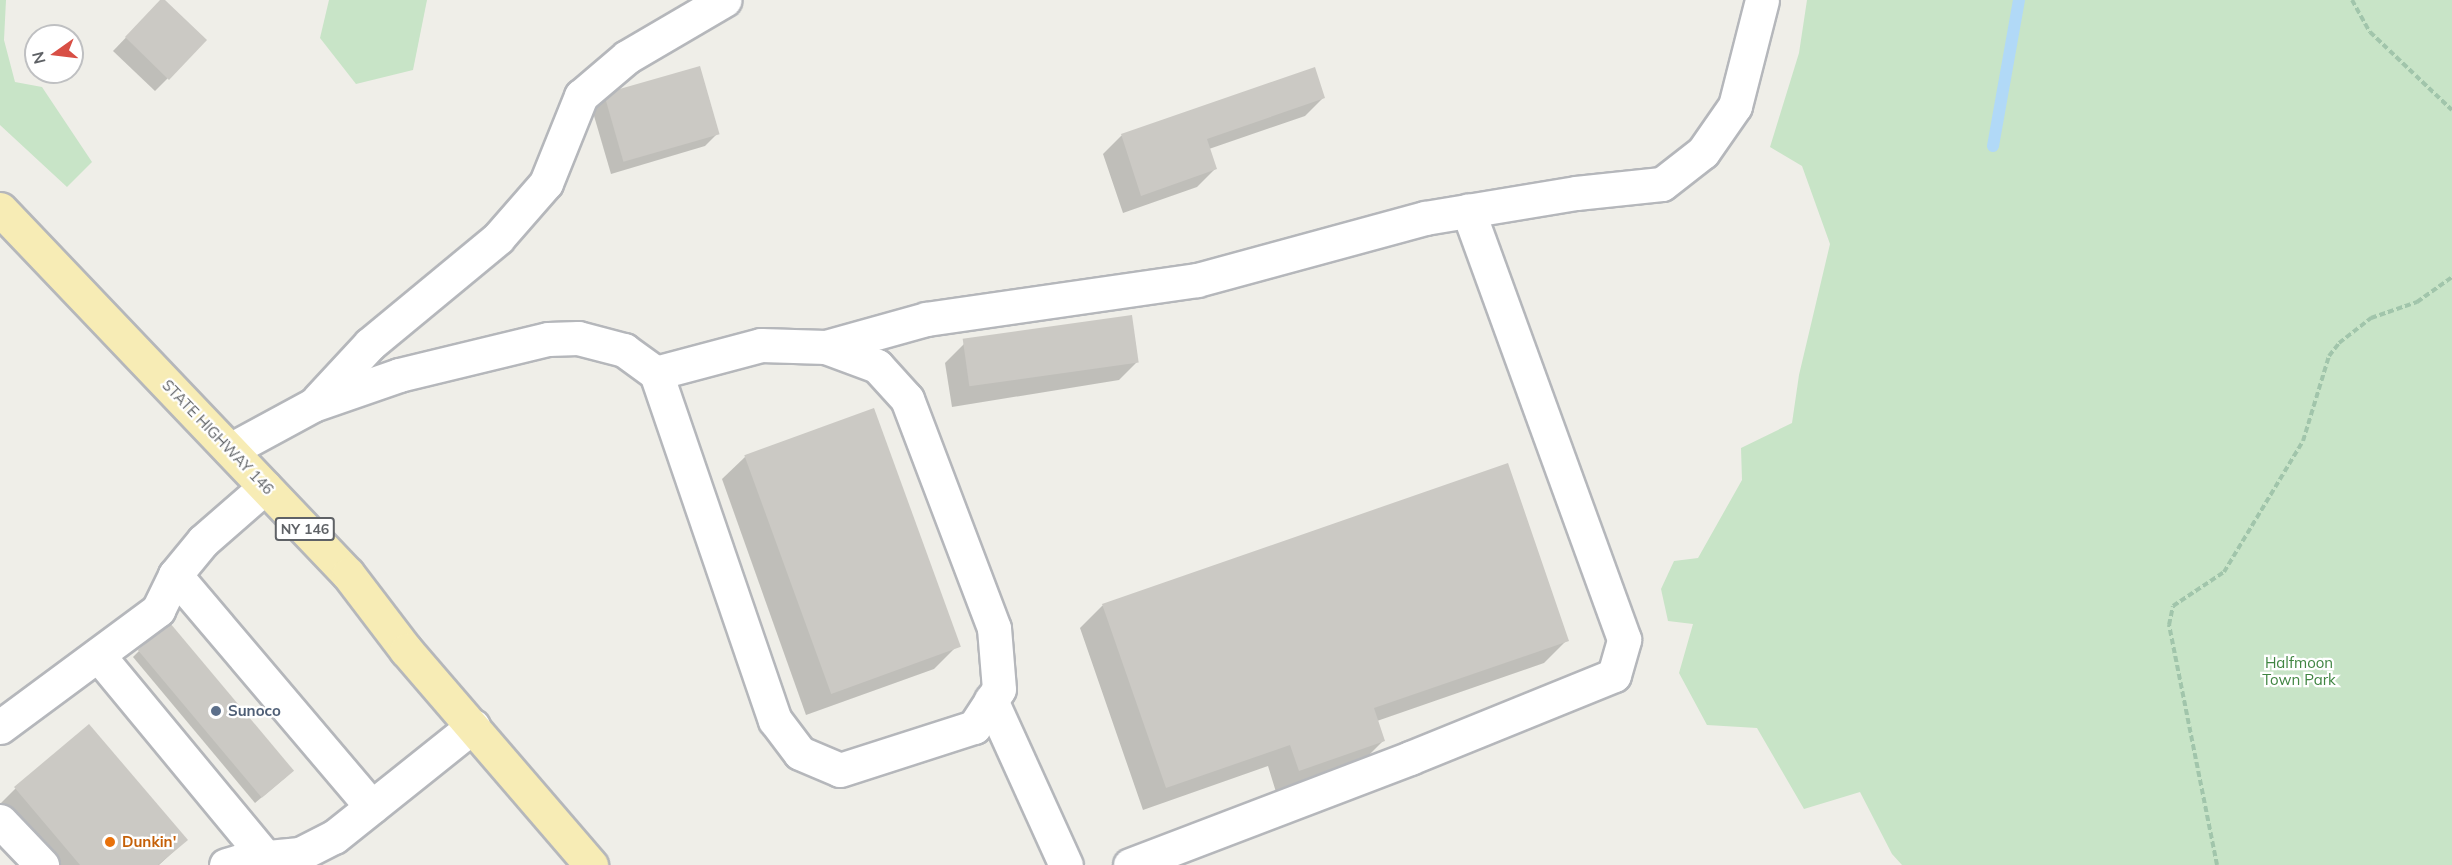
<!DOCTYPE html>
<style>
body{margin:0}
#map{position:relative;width:2452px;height:865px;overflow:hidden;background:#efeee8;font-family:Mulish,sans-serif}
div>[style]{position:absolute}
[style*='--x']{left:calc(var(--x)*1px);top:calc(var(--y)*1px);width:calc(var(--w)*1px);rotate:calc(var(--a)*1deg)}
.green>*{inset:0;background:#c8e4c7}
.shadow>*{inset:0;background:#0003}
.stream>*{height:12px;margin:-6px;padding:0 6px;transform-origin:6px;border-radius:6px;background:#b1d9f7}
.building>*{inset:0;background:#cbc9c4;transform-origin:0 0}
.path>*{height:4px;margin-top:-2px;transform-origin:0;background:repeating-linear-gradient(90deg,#a1c5ab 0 6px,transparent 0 9px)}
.roads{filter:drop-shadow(2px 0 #b5b7bb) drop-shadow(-2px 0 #b5b7bb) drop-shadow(0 2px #b5b7bb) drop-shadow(0 -2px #b5b7bb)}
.minor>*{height:33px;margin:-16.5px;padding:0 16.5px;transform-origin:16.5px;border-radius:16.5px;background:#fff}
.major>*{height:33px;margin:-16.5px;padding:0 16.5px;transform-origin:16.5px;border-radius:16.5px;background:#f7ecb5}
.dots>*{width:16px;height:16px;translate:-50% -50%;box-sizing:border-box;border:3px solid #fff;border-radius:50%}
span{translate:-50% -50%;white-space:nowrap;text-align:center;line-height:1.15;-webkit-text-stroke:4.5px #fff;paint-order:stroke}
.shield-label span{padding:2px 4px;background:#fff;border:2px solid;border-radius:4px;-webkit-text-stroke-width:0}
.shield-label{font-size:14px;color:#5f6266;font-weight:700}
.street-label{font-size:15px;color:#5f6266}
.park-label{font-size:15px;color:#408542}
.service-label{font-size:15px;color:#4e5e75;font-weight:700}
.left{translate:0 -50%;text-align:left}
.food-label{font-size:15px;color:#c56008;font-weight:700}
.north{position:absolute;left:24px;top:24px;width:60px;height:60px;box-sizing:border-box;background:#fff;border:2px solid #bfc0c2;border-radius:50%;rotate:256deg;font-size:16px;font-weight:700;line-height:24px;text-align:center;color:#5f6266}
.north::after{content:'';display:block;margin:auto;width:21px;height:27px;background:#d84f45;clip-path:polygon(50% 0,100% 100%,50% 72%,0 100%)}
</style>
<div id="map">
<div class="green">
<div style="clip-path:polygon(0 0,6px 0,4px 40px,15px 82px,42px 87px,92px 162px,67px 187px,0 125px)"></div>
<div style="clip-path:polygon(329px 0,427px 0,413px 70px,356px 84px,320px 38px)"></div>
<div style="clip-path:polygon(1807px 0,2452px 0,2452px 865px,1902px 865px,1892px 854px,1860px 792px,1804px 809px,1757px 728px,1707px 725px,1679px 673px,1693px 624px,1668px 621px,1661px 589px,1674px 561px,1698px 558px,1742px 480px,1741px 448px,1792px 423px,1799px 375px,1830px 244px,1802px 166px,1770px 147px,1799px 53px)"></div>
</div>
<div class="shadow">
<div style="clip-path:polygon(162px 0,168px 78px,155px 91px,113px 51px)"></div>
<div style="clip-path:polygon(1314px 69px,1324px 97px,1305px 116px,1209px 149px,1215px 169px,1197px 187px,1123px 213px,1103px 154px,1121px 136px)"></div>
<div style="clip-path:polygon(605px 96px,718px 133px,705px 146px,611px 174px,592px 109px)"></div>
<div style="clip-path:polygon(964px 344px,1138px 361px,1119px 380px,952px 407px,945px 363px)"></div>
<div style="clip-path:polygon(873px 410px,957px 646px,934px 669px,806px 715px,722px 479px,745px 457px)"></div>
<div style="clip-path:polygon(1507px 465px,1567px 640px,1544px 663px,1377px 721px,1384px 740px,1361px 763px,1276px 792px,1268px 766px,1143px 810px,1080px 628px,1102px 606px)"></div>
<div style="clip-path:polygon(139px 651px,286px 777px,255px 803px,133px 657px)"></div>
<div style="clip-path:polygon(89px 726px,186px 840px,159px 865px,46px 865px,0 811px,0 804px,15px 789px)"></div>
</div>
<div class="stream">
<div style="--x:1993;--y:146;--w:148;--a:-79.9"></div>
</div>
<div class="building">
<div style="clip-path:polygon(160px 0,165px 0,207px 40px,169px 80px,125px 37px)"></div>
<div style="left:700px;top:66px;width:71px;height:100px;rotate:74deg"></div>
<div style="clip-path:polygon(1315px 67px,1325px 98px,1207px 139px,1217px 169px,1141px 196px,1121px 134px)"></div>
<div style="left:1132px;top:315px;width:48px;height:171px;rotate:82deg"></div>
<div style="left:874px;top:408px;width:254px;height:138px;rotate:70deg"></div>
<div style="clip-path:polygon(1508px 463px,1569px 641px,1374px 708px,1385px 741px,1299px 771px,1290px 745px,1166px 788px,1102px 604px)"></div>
<div style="left:170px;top:623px;width:193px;height:42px;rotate:50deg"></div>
<div style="clip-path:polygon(89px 724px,188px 840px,158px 865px,80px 865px,14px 787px)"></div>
</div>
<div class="path">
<div style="--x:2352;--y:0;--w:37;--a:61"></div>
<div style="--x:2370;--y:32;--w:113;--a:43.6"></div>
<div style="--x:2217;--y:865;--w:245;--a:-101.3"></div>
<div style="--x:2169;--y:625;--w:19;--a:-78"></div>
<div style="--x:2173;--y:606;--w:61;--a:-33.7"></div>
<div style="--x:2224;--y:572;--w:153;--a:-58.9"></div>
<div style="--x:2303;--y:441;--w:89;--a:-73"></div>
<div style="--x:2329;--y:356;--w:16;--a:-52"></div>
<div style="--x:2339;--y:343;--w:41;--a:-38"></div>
<div style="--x:2371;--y:318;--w:49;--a:-19.2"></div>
<div style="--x:2417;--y:302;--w:43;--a:-35.5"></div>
</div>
<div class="roads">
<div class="minor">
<div style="--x:826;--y:347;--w:104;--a:-15.6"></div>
<div style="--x:926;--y:319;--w:274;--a:-8.2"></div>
<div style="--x:1197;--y:280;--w:236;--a:-15.2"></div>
<div style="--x:1425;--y:218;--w:153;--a:-9.4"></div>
<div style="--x:1576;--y:193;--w:86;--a:-6"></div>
<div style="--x:1662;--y:184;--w:52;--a:-38"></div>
<div style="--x:1703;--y:152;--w:56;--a:-55.2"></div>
<div style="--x:1735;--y:106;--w:109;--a:-75.7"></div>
<div style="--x:318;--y:400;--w:76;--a:-47.1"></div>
<div style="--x:370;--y:344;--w:166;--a:-39.6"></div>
<div style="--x:498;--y:238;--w:73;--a:-48.9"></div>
<div style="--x:546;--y:183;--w:94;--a:-68.1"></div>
<div style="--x:581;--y:96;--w:60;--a:-40.3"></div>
<div style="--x:627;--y:57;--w:113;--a:-30.4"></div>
<div style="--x:230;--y:450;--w:94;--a:-28.5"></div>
<div style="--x:313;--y:405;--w:91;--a:-19.2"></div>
<div style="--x:399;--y:375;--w:153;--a:-13.6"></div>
<div style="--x:548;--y:339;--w:30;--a:-2"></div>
<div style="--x:578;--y:338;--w:48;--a:14.6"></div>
<div style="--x:624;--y:350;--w:39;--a:36"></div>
<div style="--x:656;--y:373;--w:367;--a:71.1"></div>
<div style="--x:775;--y:720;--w:41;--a:52.9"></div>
<div style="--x:800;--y:753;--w:43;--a:23"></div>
<div style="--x:840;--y:770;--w:141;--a:-17.8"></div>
<div style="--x:974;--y:727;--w:45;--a:-56.7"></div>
<div style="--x:999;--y:689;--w:61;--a:-94.7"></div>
<div style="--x:994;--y:628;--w:245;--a:-110.8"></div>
<div style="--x:907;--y:399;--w:45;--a:-132.3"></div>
<div style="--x:877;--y:366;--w:54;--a:-159.6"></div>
<div style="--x:826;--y:347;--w:65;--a:-178.2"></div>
<div style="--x:761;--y:345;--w:109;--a:165.1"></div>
<div style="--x:175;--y:575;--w:304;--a:49.7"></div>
<div style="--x:98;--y:655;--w:262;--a:50.4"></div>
<div style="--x:991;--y:700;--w:181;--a:65.6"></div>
<div style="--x:0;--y:727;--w:197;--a:-36.5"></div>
<div style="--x:158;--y:610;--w:39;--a:-64"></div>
<div style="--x:175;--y:575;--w:44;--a:-50.5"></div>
<div style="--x:203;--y:541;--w:82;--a:-41.1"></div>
<div style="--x:0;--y:821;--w:61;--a:46.3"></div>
<div style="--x:226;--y:865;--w:22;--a:-16"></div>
<div style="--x:247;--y:859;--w:53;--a:-5.4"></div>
<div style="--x:300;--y:854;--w:38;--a:-27"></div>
<div style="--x:334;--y:837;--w:178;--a:-38.6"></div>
<div style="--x:1130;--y:865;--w:300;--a:-20.9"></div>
<div style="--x:1410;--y:758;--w:220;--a:-22.1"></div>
<div style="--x:1614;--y:675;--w:37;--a:-74"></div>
<div style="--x:1624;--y:639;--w:456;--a:-110"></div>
</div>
<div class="major">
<div style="--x:0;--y:209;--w:504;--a:46.37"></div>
<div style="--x:348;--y:574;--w:96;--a:52.7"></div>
<div style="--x:406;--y:650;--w:284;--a:49.3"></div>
</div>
</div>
<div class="dots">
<div style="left:216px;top:711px;background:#5c6f8a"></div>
<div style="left:110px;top:842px;background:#e8710a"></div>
</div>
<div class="shield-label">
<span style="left:305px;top:529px">NY 146</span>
</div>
<div class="street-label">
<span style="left:218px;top:437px;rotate:46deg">STATE HIGHWAY 146</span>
</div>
<div class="park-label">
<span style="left:2299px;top:671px">Halfmoon<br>Town Park</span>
</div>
<div class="service-label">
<span class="left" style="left:228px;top:711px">Sunoco</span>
</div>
<div class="food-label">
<span class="left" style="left:122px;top:842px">Dunkin'</span>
</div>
<div class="north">N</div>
</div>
